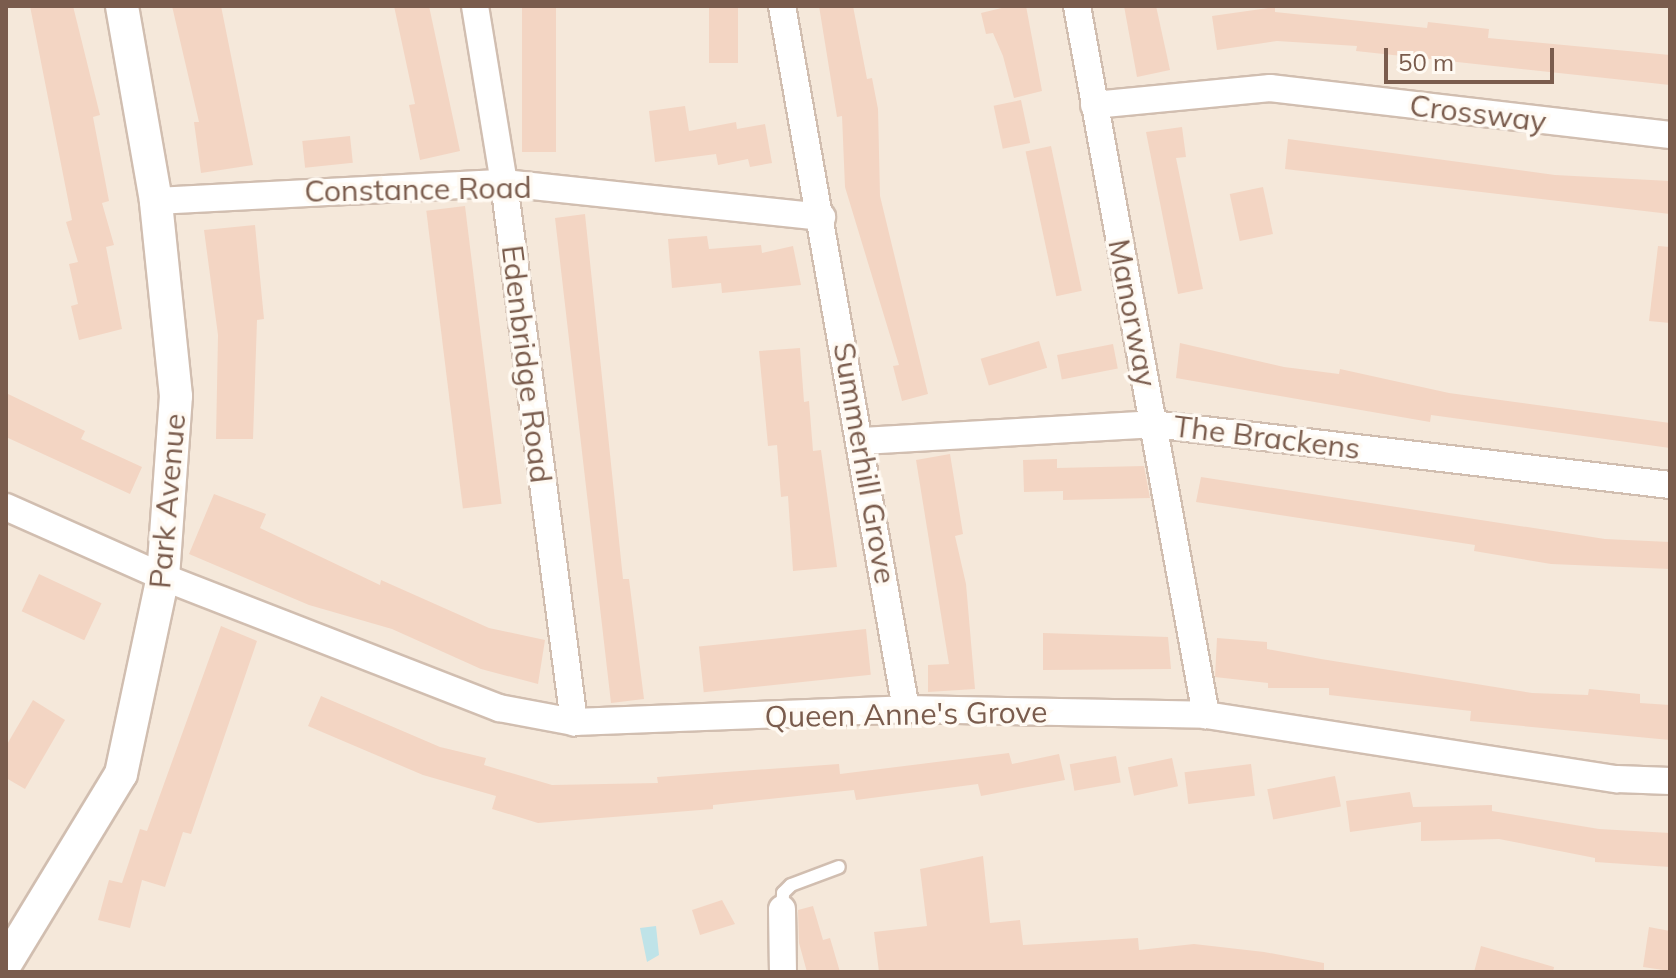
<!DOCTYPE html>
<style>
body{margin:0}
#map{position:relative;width:1676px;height:978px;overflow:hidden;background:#fdf6ec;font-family:Mulish,sans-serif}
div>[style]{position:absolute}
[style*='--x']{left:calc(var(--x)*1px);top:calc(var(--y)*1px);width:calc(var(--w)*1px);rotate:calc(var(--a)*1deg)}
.residential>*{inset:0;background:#f5e8da;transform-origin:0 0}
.water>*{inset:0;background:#bfe3e8}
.building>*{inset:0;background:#f3d5c3;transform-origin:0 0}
.roads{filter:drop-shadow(2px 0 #d1beb0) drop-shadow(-2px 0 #d1beb0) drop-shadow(0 2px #d1beb0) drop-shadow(0 -2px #d1beb0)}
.service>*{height:12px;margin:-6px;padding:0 6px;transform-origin:6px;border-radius:6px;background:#fff}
.minor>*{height:26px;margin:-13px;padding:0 13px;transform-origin:13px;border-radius:13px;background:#fff}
.tertiary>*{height:32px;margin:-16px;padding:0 16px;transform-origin:16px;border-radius:16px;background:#fff}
span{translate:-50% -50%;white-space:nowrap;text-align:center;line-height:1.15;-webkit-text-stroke:7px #fffaf3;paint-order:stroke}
.street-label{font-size:30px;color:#7a5c4d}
.frame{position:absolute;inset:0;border:8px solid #7a5c4d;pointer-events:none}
.scale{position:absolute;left:1384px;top:48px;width:170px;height:36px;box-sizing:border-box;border:4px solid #7a5c4d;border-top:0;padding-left:10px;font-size:24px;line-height:28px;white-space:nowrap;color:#7a5c4d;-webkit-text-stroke:6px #fffaf3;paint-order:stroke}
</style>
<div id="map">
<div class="residential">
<div style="left:6px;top:6px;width:1664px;height:966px"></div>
</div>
<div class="water">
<div style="clip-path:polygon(656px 926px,659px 955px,647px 962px,640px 928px)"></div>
</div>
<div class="building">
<div style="clip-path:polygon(30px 6px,73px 6px,100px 115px,93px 117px,109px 201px,102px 203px,114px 245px,106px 247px,122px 329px,79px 340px,71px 306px,78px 304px,69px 264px,78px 262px,66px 222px,72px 220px)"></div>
<div style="clip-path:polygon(172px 6px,221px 6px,253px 165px,201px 173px,194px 122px,199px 122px)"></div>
<div style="clip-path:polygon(394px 6px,429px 6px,460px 151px,420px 160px,409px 105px,415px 104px)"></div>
<div style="left:522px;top:6px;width:34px;height:146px"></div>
<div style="left:709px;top:6px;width:29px;height:57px"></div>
<div style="clip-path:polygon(819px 6px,853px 6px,867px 79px,872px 78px,878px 109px,880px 196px,928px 394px,902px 401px,893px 366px,899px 365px,845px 187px,842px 116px,837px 117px)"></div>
<div style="clip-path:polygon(1010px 6px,1026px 6px,1042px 91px,1014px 98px,1003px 56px,993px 33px,986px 34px,981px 13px)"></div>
<div style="clip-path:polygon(1124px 6px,1156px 6px,1170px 70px,1137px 77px)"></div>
<div style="clip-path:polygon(1275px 7px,1275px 12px,1427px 28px,1428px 22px,1489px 29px,1488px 38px,1670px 55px,1670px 85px,1356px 51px,1357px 46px,1277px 41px,1217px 50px,1212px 16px)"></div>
<div style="left:1021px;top:100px;width:44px;height:28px;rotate:78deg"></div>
<div style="clip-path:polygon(685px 106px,689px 131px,736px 122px,737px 129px,765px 124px,772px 163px,750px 167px,748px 159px,718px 165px,716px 154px,655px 162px,649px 111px)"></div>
<div style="clip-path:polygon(1182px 127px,1186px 157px,1176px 158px,1203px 289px,1178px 294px,1146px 132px)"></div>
<div style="left:350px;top:136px;width:27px;height:48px;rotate:84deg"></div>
<div style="clip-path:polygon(1288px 139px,1555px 175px,1670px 181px,1670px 214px,1285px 169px)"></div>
<div style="left:1051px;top:146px;width:148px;height:26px;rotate:78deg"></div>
<div style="left:1263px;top:187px;width:48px;height:34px;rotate:78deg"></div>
<div style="left:465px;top:206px;width:300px;height:39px;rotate:83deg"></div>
<div style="clip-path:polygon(585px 214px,623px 579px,629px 579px,644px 699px,611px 703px,555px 218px)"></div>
<div style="clip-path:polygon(255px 225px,264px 319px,257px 320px,253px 439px,216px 439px,218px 335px,204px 230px)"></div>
<div style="clip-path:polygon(707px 236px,709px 249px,761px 245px,762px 253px,793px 246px,801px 285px,722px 293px,721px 283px,672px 288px,668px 239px)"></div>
<div style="clip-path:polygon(1658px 246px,1670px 247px,1670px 323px,1649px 321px)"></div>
<div style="left:1039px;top:341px;width:28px;height:61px;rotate:73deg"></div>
<div style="clip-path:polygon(1180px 343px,1284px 367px,1339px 374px,1340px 369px,1449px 393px,1670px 423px,1670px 448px,1431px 415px,1430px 422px,1176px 378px)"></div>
<div style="left:1113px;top:344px;width:25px;height:57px;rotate:79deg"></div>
<div style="clip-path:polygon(800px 348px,804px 402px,809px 401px,813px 451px,821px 450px,837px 567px,793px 571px,788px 496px,781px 497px,777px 445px,768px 446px,759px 351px)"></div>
<div style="clip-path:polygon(6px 393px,85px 431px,81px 439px,142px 467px,130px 494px,6px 437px)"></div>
<div style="clip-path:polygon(950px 454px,963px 534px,955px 536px,966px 584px,975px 689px,928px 692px,928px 665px,949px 664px,916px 460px)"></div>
<div style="clip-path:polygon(1057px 459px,1057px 468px,1144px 466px,1150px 498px,1063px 500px,1063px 491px,1024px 492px,1023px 460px)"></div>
<div style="clip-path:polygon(1201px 477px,1605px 539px,1670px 542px,1670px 569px,1551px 564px,1474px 551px,1475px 545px,1196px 502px)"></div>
<div style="clip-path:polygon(214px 494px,266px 514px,260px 528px,380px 585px,381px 580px,489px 628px,545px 640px,538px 684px,481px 669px,392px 629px,309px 605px,189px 554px)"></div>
<div style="left:39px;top:574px;width:69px;height:41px;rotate:25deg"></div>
<div style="clip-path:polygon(221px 626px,257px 641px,191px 834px,183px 832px,165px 887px,142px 880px,130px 928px,98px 920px,109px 880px,122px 883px,140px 829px,147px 831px)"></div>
<div style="left:866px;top:629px;width:46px;height:168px;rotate:84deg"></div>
<div style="clip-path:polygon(1043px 633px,1168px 637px,1171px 669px,1043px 670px)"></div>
<div style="clip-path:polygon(1217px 638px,1267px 642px,1267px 649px,1321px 659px,1532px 693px,1588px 695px,1589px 689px,1640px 694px,1640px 703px,1670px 705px,1670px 740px,1470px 721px,1471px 711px,1329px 695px,1329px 688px,1268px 688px,1268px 683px,1215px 677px)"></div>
<div style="clip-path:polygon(321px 696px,440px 747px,486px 758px,484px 765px,552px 785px,658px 783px,657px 777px,839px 764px,840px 774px,1009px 753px,1012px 764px,1059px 754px,1065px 780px,981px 796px,978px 784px,856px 800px,854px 790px,713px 805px,713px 809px,538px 823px,492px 809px,496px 796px,423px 775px,308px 726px)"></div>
<div style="clip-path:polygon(33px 700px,65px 720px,25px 789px,6px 778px,6px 746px)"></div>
<div style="left:1116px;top:756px;width:27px;height:47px;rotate:80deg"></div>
<div style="left:1172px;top:758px;width:29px;height:45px;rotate:78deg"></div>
<div style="left:1251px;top:764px;width:32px;height:67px;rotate:83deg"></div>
<div style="left:1335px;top:776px;width:31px;height:69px;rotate:79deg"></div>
<div style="clip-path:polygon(1410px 792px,1413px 807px,1492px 805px,1492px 811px,1599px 829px,1670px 833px,1670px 867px,1595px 862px,1595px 858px,1499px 839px,1421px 841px,1421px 822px,1350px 832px,1346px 801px)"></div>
<div style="clip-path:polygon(983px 856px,990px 923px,1020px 920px,1023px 945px,1138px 938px,1139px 950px,1194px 944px,1264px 952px,1324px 963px,1324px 972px,879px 972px,874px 932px,927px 926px,920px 869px)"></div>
<div style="clip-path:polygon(722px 900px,735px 924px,700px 935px,692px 910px)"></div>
<div style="clip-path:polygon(813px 906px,823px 940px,830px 938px,840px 972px,807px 972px,799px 943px,798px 910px)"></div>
<div style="clip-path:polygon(1649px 927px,1670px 931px,1670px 971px,1643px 967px)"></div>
<div style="clip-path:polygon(1481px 946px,1554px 967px,1553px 972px,1474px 972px)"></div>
</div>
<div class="roads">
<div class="service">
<div style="--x:782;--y:909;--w:16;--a:-86"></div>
<div style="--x:783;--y:893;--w:11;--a:-45"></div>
<div style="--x:791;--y:885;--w:51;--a:-20.6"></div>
</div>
<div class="minor">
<div style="--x:475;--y:6;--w:179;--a:80.7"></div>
<div style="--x:504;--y:183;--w:544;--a:82.6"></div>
<div style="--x:782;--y:6;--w:714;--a:80"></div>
<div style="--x:1077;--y:6;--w:721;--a:79.69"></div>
<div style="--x:1094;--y:105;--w:177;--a:-5.5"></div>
<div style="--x:1270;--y:88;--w:403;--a:6.7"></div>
<div style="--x:156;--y:201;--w:348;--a:-3"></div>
<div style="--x:504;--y:183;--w:320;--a:6.1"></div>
<div style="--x:862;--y:441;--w:291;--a:-3.3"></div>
<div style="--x:1153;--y:424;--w:521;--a:6.73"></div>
<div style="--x:6;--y:507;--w:172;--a:24"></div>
<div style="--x:163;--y:577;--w:361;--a:21.3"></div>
<div style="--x:499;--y:708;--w:76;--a:10.6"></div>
<div style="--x:574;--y:722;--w:332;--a:-2.2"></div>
<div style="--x:906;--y:709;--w:300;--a:1.1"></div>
<div style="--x:1206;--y:715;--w:416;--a:8.9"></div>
<div style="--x:1617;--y:779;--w:53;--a:2.2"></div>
<div style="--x:782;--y:909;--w:63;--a:89.1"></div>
</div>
<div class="tertiary">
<div style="--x:6;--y:963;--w:221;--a:-58.7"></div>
<div style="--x:121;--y:774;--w:201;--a:-78"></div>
<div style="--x:163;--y:577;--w:181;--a:-85.9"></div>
<div style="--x:176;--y:396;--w:196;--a:-95.9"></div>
<div style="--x:156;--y:201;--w:198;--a:-99.9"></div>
</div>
</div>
<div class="street-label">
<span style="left:1478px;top:113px;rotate:7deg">Crossway</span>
<span style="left:418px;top:189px;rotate:-1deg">Constance Road</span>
<span style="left:1133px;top:313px;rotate:79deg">Manorway</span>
<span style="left:527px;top:364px;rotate:83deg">Edenbridge Road</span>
<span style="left:1267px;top:437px;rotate:7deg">The Brackens</span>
<span style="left:865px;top:463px;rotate:80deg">Summerhill Grove</span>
<span style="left:167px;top:501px;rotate:-85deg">Park Avenue</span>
<span style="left:906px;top:714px;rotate:-1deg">Queen Anne's Grove</span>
</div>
<div class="frame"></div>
<div class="scale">50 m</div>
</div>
